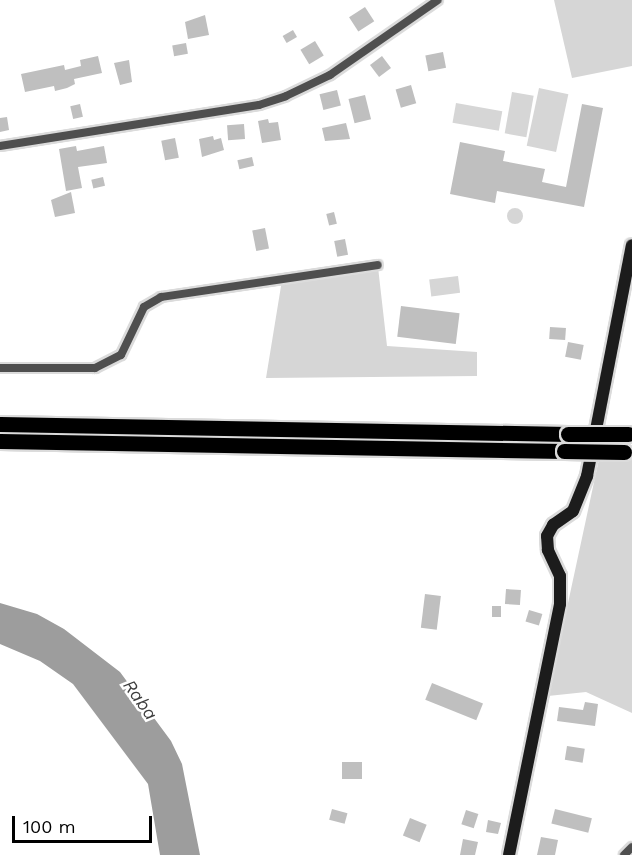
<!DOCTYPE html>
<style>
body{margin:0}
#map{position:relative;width:632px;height:855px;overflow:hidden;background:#fff;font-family:"Work Sans",sans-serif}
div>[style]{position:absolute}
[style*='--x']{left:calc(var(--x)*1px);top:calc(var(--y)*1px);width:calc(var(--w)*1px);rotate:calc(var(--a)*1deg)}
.green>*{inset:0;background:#d6d6d6;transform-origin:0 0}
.round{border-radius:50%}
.water>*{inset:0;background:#9d9d9d}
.building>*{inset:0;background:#bfbfbf;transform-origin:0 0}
.roads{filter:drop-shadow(2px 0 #dbdbdb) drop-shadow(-2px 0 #dbdbdb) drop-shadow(0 2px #dbdbdb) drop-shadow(0 -2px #dbdbdb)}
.street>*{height:8px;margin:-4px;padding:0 4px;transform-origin:4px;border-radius:4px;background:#4f4f4f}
.secondary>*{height:12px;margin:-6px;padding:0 6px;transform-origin:6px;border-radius:6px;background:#1c1c1c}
.highway>*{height:15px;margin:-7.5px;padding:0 7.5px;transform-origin:7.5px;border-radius:7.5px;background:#000}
.bridges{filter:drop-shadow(2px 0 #dbdbdb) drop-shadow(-2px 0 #dbdbdb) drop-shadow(0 2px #dbdbdb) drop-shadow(0 -2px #dbdbdb)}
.highway-bridge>*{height:15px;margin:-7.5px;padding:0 7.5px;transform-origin:7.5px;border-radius:7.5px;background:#000}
span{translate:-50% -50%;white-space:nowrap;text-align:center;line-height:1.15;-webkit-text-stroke:5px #fff;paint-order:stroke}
.water-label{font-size:18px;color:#3e3e3e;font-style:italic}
.scale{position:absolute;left:12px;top:816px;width:140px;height:27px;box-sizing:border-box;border:3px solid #000;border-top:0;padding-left:8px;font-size:18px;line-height:21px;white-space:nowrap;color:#000;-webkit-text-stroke:4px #fff;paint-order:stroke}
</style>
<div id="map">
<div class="green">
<div style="clip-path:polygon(554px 0,632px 0,632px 66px,572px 78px)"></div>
<div style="left:539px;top:88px;width:30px;height:59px;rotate:12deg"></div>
<div style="left:512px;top:92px;width:22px;height:42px;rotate:10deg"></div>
<div style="left:456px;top:103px;width:47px;height:20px;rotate:10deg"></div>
<div class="round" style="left:507px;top:208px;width:16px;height:16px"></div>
<div style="clip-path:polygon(378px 267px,387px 346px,477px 352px,477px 376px,266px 378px,282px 280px)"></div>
<div style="left:458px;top:276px;width:17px;height:29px;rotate:83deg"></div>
<div style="clip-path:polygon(632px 458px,632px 713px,586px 692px,548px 696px,599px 459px)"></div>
</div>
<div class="water">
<div style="clip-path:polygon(0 603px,37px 614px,64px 629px,120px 672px,171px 741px,182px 764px,200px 855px,160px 855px,148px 784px,73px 684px,40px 661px,0 644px)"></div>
</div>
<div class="building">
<div style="left:365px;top:7px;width:17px;height:19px;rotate:57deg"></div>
<div style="clip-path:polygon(205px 15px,209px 35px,188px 39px,185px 22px)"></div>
<div style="left:293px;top:30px;width:8px;height:12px;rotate:60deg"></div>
<div style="left:315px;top:41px;width:17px;height:17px;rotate:59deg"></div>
<div style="left:186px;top:43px;width:11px;height:14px;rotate:80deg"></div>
<div style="left:443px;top:52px;width:16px;height:18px;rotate:79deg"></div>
<div style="clip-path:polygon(98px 56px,102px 73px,74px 79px,75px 84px,67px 88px,55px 91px,54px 86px,25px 92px,21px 74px,64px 65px,65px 70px,81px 66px,80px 60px)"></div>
<div style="left:382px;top:56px;width:15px;height:15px;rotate:53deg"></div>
<div style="clip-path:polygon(129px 60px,132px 82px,120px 85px,114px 63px)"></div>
<div style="left:411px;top:85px;width:19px;height:16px;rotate:74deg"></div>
<div style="left:337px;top:90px;width:16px;height:18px;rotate:76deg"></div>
<div style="left:365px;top:95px;width:25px;height:17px;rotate:76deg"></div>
<div style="left:80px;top:104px;width:13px;height:10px;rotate:77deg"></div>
<div style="clip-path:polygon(582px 104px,603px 108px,584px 207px,497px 191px,495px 203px,450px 194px,460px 142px,505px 151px,503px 161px,545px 169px,542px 182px,566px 187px)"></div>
<div style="clip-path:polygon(7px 117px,9px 130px,0 132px,0 118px)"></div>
<div style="clip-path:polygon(268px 119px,269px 123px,278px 122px,281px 140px,262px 143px,258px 121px)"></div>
<div style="clip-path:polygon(346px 123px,350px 139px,325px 141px,322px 128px)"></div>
<div style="left:244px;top:124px;width:15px;height:17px;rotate:86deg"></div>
<div style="clip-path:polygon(213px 136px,214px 140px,221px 138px,224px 150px,202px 157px,199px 139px)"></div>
<div style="left:175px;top:138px;width:20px;height:14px;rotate:79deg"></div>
<div style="clip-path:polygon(76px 146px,77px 151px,104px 146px,107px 163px,78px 167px,82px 188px,66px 191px,59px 149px)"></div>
<div style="left:252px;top:157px;width:9px;height:15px;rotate:77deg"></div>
<div style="left:103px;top:177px;width:9px;height:12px;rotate:77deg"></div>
<div style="clip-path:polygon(71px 192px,75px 213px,55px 217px,51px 200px)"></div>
<div style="left:334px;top:212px;width:12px;height:8px;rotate:76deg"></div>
<div style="left:265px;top:228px;width:21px;height:13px;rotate:79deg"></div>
<div style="left:345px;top:239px;width:16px;height:11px;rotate:79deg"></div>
<div style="left:401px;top:306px;width:59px;height:31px;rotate:7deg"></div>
<div style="left:550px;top:327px;width:16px;height:12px;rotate:4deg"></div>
<div style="left:568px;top:342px;width:16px;height:15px;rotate:11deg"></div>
<div style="left:506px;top:589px;width:15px;height:15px;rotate:4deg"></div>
<div style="left:425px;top:594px;width:16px;height:34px;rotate:7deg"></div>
<div style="left:492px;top:606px;width:9px;height:11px"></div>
<div style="left:529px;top:610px;width:14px;height:12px;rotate:17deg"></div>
<div style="left:432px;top:683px;width:55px;height:18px;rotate:22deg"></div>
<div style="clip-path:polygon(585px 702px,598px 704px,595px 726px,557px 721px,559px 707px,583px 710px)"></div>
<div style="left:567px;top:746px;width:18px;height:14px;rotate:9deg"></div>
<div style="left:342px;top:762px;width:20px;height:17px"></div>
<div style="left:332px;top:809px;width:16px;height:11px;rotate:15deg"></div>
<div style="left:555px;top:809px;width:38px;height:15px;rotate:14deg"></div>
<div style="left:466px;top:810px;width:13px;height:15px;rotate:18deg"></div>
<div style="left:410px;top:818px;width:18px;height:19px;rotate:22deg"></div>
<div style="clip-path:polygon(488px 820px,501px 823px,498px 834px,486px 832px)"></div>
<div style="clip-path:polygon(541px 837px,558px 840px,555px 855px,537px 855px)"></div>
<div style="clip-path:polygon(463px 839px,478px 842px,475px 855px,460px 855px)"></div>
</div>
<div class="roads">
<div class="street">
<div style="--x:0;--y:146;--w:262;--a:-9"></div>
<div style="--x:259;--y:105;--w:28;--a:-18"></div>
<div style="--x:286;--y:96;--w:49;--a:-25.5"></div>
<div style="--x:330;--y:75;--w:131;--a:-34.8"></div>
<div style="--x:0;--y:368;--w:95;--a:0"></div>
<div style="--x:95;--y:368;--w:29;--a:-27"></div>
<div style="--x:121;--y:355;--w:53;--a:-64.4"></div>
<div style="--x:144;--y:307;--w:20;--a:-30"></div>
<div style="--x:161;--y:297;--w:219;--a:-8.4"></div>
<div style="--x:624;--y:855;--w:11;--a:-45"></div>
</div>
<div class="secondary">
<div style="--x:509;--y:855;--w:256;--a:-78.5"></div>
<div style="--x:560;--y:604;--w:28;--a:-90"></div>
<div style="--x:560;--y:576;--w:29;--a:-115"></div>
<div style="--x:548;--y:550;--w:14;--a:-94"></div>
<div style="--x:547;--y:536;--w:13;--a:-61"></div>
<div style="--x:553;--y:525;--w:24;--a:-35"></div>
<div style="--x:573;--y:511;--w:38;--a:-68"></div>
<div style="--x:587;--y:476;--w:235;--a:-79"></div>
</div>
<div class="highway">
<div style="--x:0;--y:424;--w:568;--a:1.01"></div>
<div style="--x:0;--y:441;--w:564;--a:1.02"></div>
</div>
</div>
<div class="bridges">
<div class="highway-bridge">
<div style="--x:568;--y:434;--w:60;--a:0"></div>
<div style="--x:564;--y:451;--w:60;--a:1"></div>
</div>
</div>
<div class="water-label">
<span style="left:140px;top:700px;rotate:55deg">Raba</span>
</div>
<div class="scale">100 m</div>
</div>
